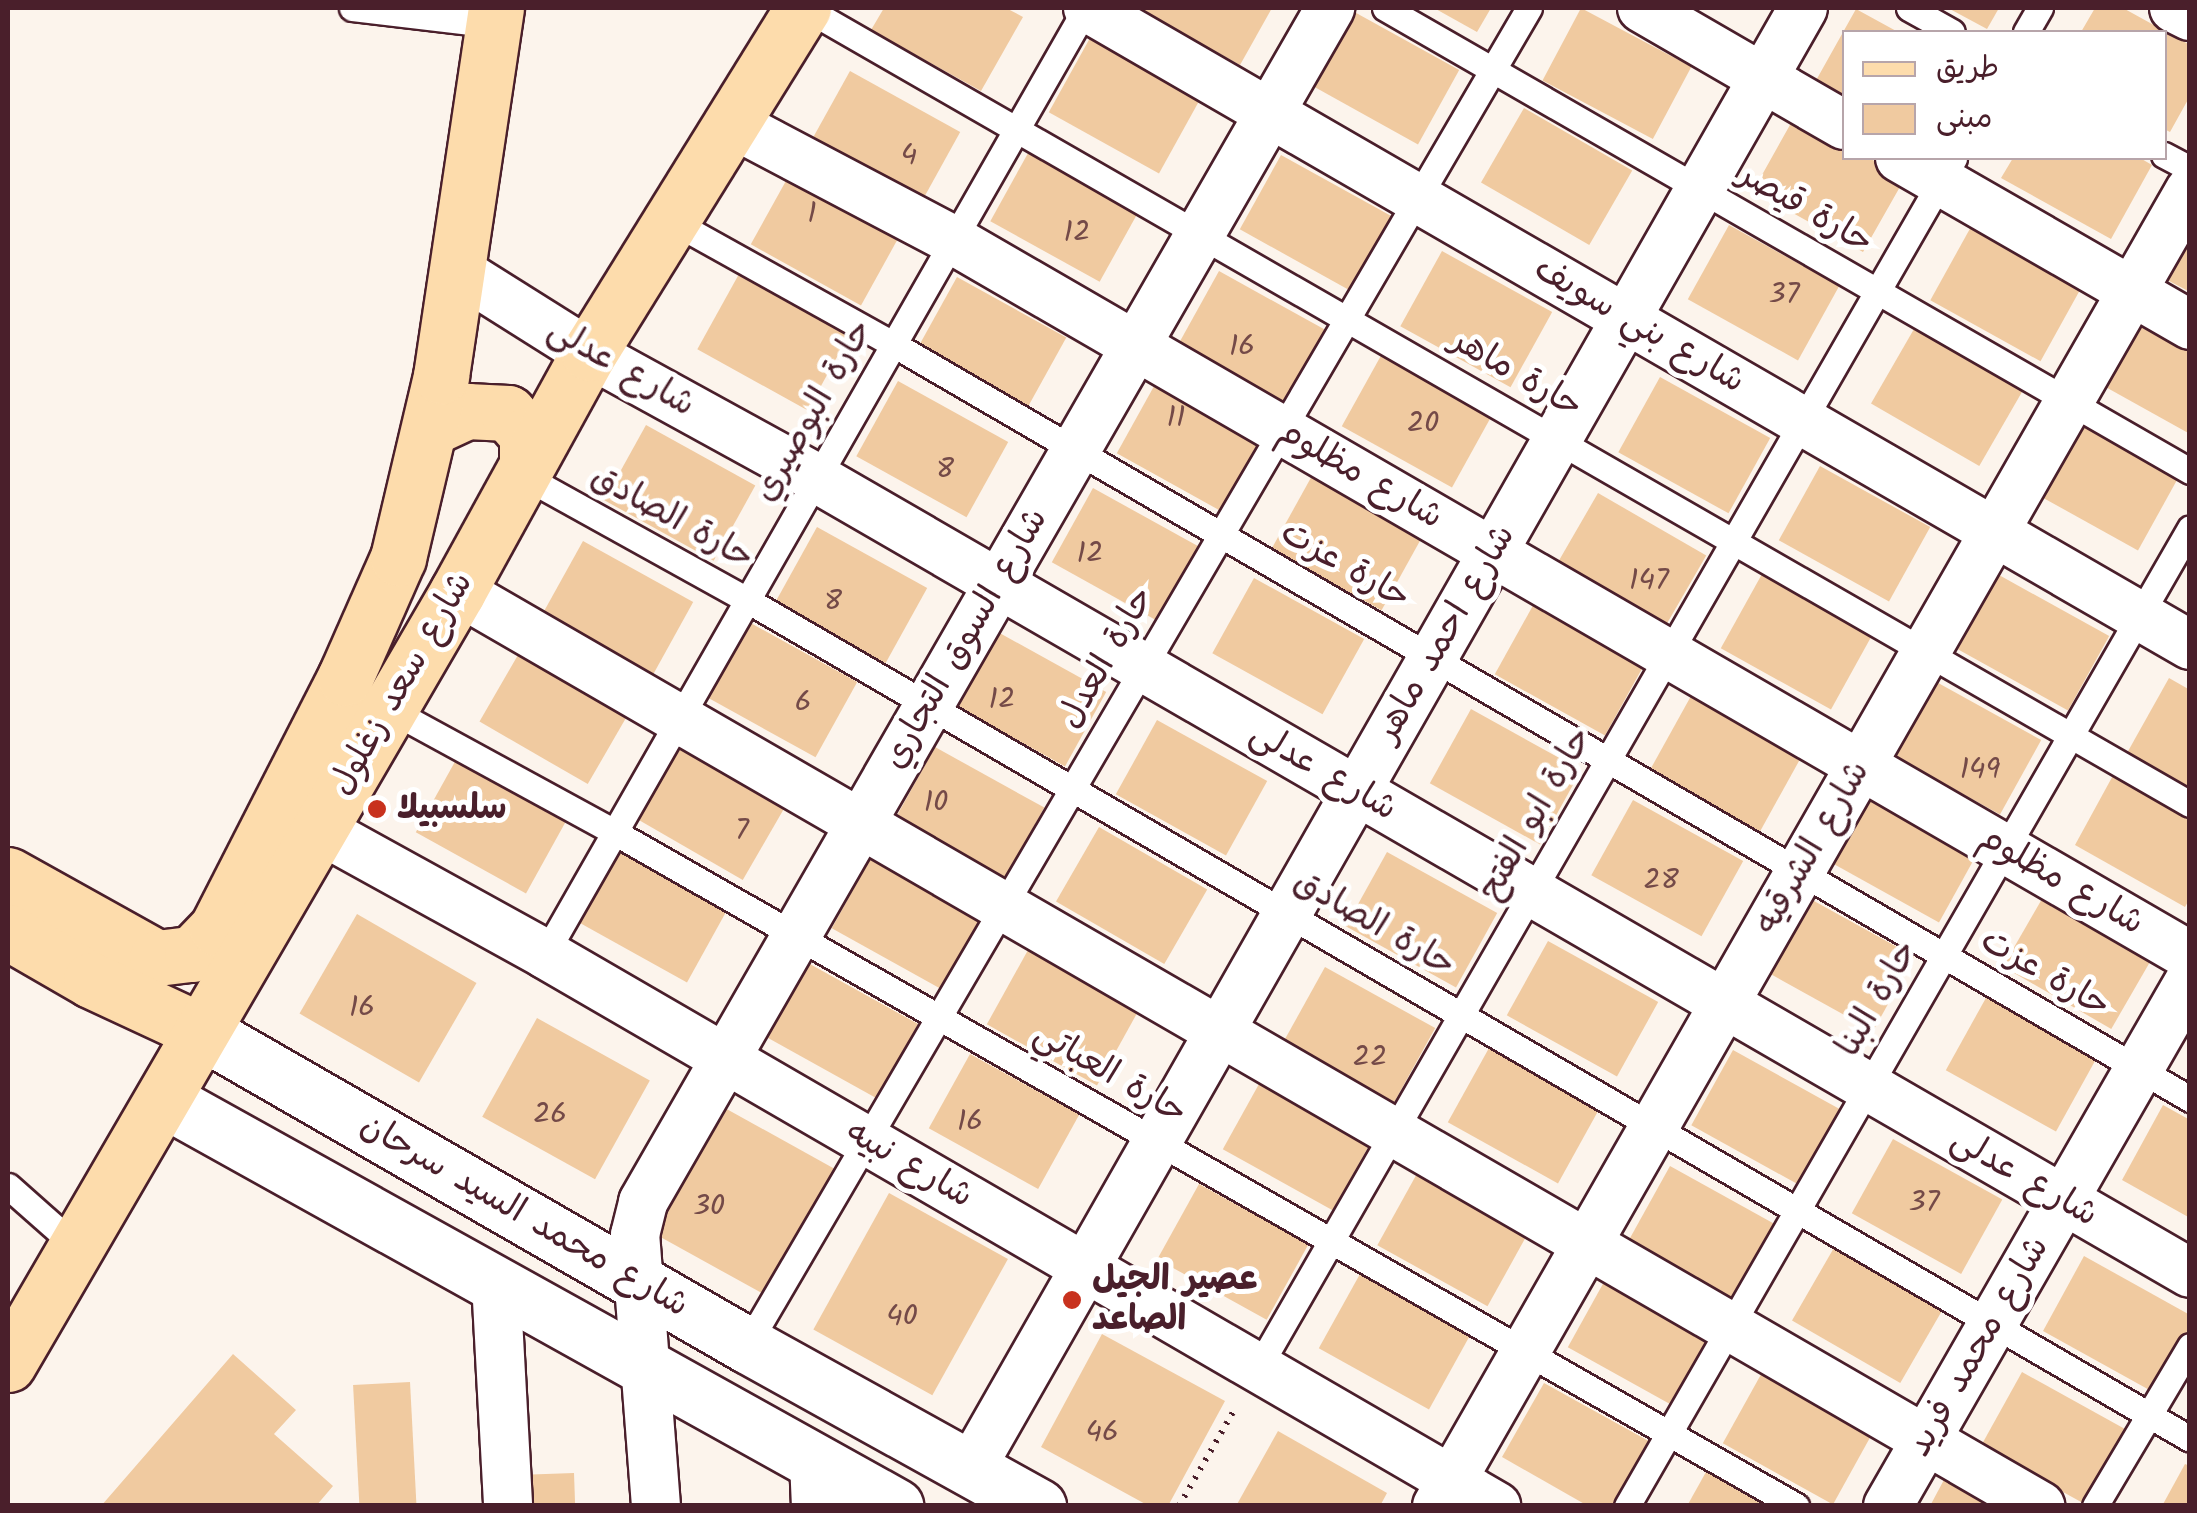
<!DOCTYPE html>
<meta charset="utf-8">
<style>
body{margin:0}
#map{position:relative;width:2197px;height:1513px;overflow:hidden;background:#fcf4ec;font-family:Kalam,"Playpen Sans Arabic",sans-serif}
div>[style]{position:absolute}
[style*='--x']{left:calc(var(--x)*1px);top:calc(var(--y)*1px);width:calc(var(--w)*1px);rotate:calc(var(--a)*1deg)}
.building>*{inset:0;background:#f0caa0;transform-origin:0 0}
.path>*{height:6px;margin-top:-3px;transform-origin:0;background:repeating-linear-gradient(90deg,#4a1f2b 0 2.5px,transparent 0 10.5px)}
.roads{filter:drop-shadow(2px 0 #4a1f2b) drop-shadow(-2px 0 #4a1f2b) drop-shadow(0 2px #4a1f2b) drop-shadow(0 -2px #4a1f2b)}
.service>*{height:25px;margin:-12.5px;padding:0 12.5px;transform-origin:12.5px;border-radius:12.5px;background:#fff}
.minor>*{height:48px;margin:-24px;padding:0 24px;transform-origin:24px;border-radius:24px;background:#fff}
.tertiary>*{height:55px;margin:-27.5px;padding:0 27.5px;transform-origin:27.5px;border-radius:27.5px;background:#fff}
.primary>*{height:55px;margin:-27.5px;padding:0 27.5px;transform-origin:27.5px;border-radius:27.5px;background:#fddcac}
.dots>*{width:28px;height:28px;translate:-50% -50%;box-sizing:border-box;border:5px solid #fff;border-radius:50%}
span{translate:-50% -50%;white-space:nowrap;text-align:center;line-height:1.15;-webkit-text-stroke:10px #fff;paint-order:stroke}
.number-label{font-size:30px;color:#744a48}
.number-label span{-webkit-text-stroke-width:0}
.street-label{font-size:35px;color:#4a1f2b}
.poi-label{font-size:35px;color:#4a1f2b;font-weight:700}
.left{translate:0 -50%;text-align:left}
.frame{position:absolute;inset:0;border:10px solid #4a1f2b;pointer-events:none}
.legend{position:absolute;left:1842px;top:30px;width:325px;height:130px;box-sizing:border-box;background:#fff;border:2px solid #b7a5aa;margin:0;padding:12px 18px;list-style:none;font-size:30px;color:#4a1f2b}
.legend li{display:flex;align-items:center;gap:20px;height:50px}
.legend b{width:50px;border:2px solid #b7a5aa}
</style>
<div id="map">
<div class="building">
<div style="clip-path:polygon(884px 8px,1006px 8px,1023px 17px,981px 91px,871px 30px)"></div>
<div style="clip-path:polygon(1137px 8px,1272px 8px,1240px 65px)"></div>
<div style="clip-path:polygon(1434px 8px,1491px 8px,1477px 32px)"></div>
<div style="left:1581px;top:8px;width:125px;height:82px;rotate:28deg"></div>
<div style="clip-path:polygon(1948px 8px,1999px 8px,1987px 29px)"></div>
<div style="clip-path:polygon(2095px 8px,2123px 8px,2190px 45px,2190px 96px,2170px 132px,2164px 129px,2164px 32px,2081px 32px)"></div>
<div style="left:1349px;top:9px;width:126px;height:85px;rotate:29deg"></div>
<div style="clip-path:polygon(1856px 9px,1898px 32px,1844px 32px,1844px 101px,1814px 84px)"></div>
<div style="left:1090px;top:38px;width:126px;height:85px;rotate:29deg"></div>
<div style="left:850px;top:71px;width:126px;height:85px;rotate:29deg"></div>
<div style="left:1524px;top:108px;width:125px;height:86px;rotate:30deg"></div>
<div style="clip-path:polygon(1795px 116px,1844px 144px,1844px 158px,1869px 158px,1905px 178px,1863px 252px,1753px 191px)"></div>
<div style="left:1032px;top:146px;width:125px;height:86px;rotate:29deg"></div>
<div style="left:1281px;top:155px;width:126px;height:85px;rotate:29deg"></div>
<div style="clip-path:polygon(2013px 158px,2140px 158px,2152px 165px,2111px 239px,2001px 178px)"></div>
<div style="left:792px;top:170px;width:126px;height:85px;rotate:29deg"></div>
<div style="clip-path:polygon(2190px 209px,2190px 292px,2154px 273px)"></div>
<div style="left:1729px;top:225px;width:126px;height:85px;rotate:29deg"></div>
<div style="left:1972px;top:225px;width:126px;height:86px;rotate:29deg"></div>
<div style="left:1442px;top:251px;width:126px;height:86px;rotate:29deg"></div>
<div style="left:1219px;top:271px;width:126px;height:85px;rotate:29deg"></div>
<div style="left:739px;top:274px;width:126px;height:86px;rotate:29deg"></div>
<div style="left:957px;top:277px;width:125px;height:86px;rotate:29deg"></div>
<div style="clip-path:polygon(2135px 305px,2190px 336px,2190px 434px,2093px 380px)"></div>
<div style="left:1914px;top:329px;width:125px;height:86px;rotate:30deg"></div>
<div style="left:1383px;top:352px;width:126px;height:85px;rotate:29deg"></div>
<div style="left:1660px;top:377px;width:126px;height:86px;rotate:29deg"></div>
<div style="left:1158px;top:379px;width:125px;height:85px;rotate:29deg"></div>
<div style="left:898px;top:381px;width:126px;height:86px;rotate:29deg"></div>
<div style="left:2069px;top:415px;width:126px;height:85px;rotate:29deg"></div>
<div style="left:646px;top:425px;width:125px;height:86px;rotate:29deg"></div>
<div style="left:1820px;top:466px;width:126px;height:85px;rotate:29deg"></div>
<div style="left:1313px;top:474px;width:126px;height:86px;rotate:29deg"></div>
<div style="left:1093px;top:488px;width:125px;height:85px;rotate:29deg"></div>
<div style="left:1598px;top:493px;width:125px;height:85px;rotate:30deg"></div>
<div style="left:817px;top:527px;width:126px;height:86px;rotate:29deg"></div>
<div style="left:583px;top:541px;width:126px;height:85px;rotate:29deg"></div>
<div style="left:1762px;top:574px;width:126px;height:85px;rotate:29deg"></div>
<div style="left:1999px;top:575px;width:126px;height:85px;rotate:29deg"></div>
<div style="left:1254px;top:578px;width:126px;height:86px;rotate:29deg"></div>
<div style="left:1536px;top:600px;width:126px;height:85px;rotate:29deg"></div>
<div style="left:747px;top:621px;width:126px;height:86px;rotate:29deg"></div>
<div style="left:996px;top:631px;width:126px;height:85px;rotate:29deg"></div>
<div style="left:522px;top:648px;width:125px;height:85px;rotate:30deg"></div>
<div style="clip-path:polygon(2169px 678px,2190px 690px,2190px 788px,2127px 753px)"></div>
<div style="left:1931px;top:679px;width:126px;height:85px;rotate:29deg"></div>
<div style="left:1691px;top:696px;width:126px;height:85px;rotate:29deg"></div>
<div style="left:1471px;top:709px;width:126px;height:85px;rotate:29deg"></div>
<div style="left:1157px;top:720px;width:126px;height:85px;rotate:29deg"></div>
<div style="left:677px;top:744px;width:125px;height:85px;rotate:30deg"></div>
<div style="left:935px;top:747px;width:125px;height:85px;rotate:29deg"></div>
<div style="left:457px;top:758px;width:126px;height:85px;rotate:29deg"></div>
<div style="clip-path:polygon(2116px 770px,2190px 811px,2190px 898px,2185px 907px,2075px 845px)"></div>
<div style="left:1870px;top:787px;width:126px;height:85px;rotate:29deg"></div>
<div style="left:1633px;top:800px;width:126px;height:86px;rotate:29deg"></div>
<div style="left:1099px;top:827px;width:125px;height:86px;rotate:30deg"></div>
<div style="left:618px;top:847px;width:126px;height:85px;rotate:29deg"></div>
<div style="left:1387px;top:852px;width:126px;height:85px;rotate:29deg"></div>
<div style="left:873px;top:854px;width:126px;height:85px;rotate:29deg"></div>
<div style="left:2046px;top:892px;width:125px;height:86px;rotate:30deg"></div>
<div style="left:1805px;top:896px;width:125px;height:85px;rotate:29deg"></div>
<div style="left:357px;top:914px;width:138px;height:115px;rotate:30deg"></div>
<div style="left:1548px;top:941px;width:126px;height:85px;rotate:29deg"></div>
<div style="left:1028px;top:950px;width:126px;height:85px;rotate:29deg"></div>
<div style="left:808px;top:963px;width:126px;height:85px;rotate:29deg"></div>
<div style="left:1325px;top:967px;width:126px;height:85px;rotate:29deg"></div>
<div style="left:1987px;top:996px;width:126px;height:85px;rotate:29deg"></div>
<div style="left:537px;top:1018px;width:129px;height:113px;rotate:29deg"></div>
<div style="left:1489px;top:1048px;width:126px;height:85px;rotate:29deg"></div>
<div style="left:1733px;top:1050px;width:126px;height:86px;rotate:29deg"></div>
<div style="left:970px;top:1054px;width:125px;height:85px;rotate:29deg"></div>
<div style="left:1264px;top:1075px;width:126px;height:85px;rotate:29deg"></div>
<div style="clip-path:polygon(2163px 1105px,2190px 1120px,2190px 1218px,2122px 1180px)"></div>
<div style="left:723px;top:1107px;width:131px;height:144px;rotate:29deg"></div>
<div style="left:1893px;top:1139px;width:125px;height:85px;rotate:29deg"></div>
<div style="left:1670px;top:1166px;width:126px;height:85px;rotate:29deg"></div>
<div style="left:1419px;top:1170px;width:126px;height:86px;rotate:29deg"></div>
<div style="left:1199px;top:1184px;width:125px;height:86px;rotate:29deg"></div>
<div style="left:889px;top:1193px;width:136px;height:156px;rotate:29deg"></div>
<div style="left:1835px;top:1246px;width:125px;height:86px;rotate:30deg"></div>
<div style="clip-path:polygon(2084px 1256px,2190px 1315px,2190px 1326px,2153px 1392px,2043px 1331px)"></div>
<div style="left:1609px;top:1273px;width:126px;height:85px;rotate:29deg"></div>
<div style="left:1360px;top:1274px;width:126px;height:85px;rotate:29deg"></div>
<div style="clip-path:polygon(1102px 1334px,1225px 1401px,1168px 1506px,1149px 1506px,1041px 1447px)"></div>
<div style="clip-path:polygon(233px 1354px,296px 1410px,274px 1434px,333px 1486px,316px 1506px,101px 1506px)"></div>
<div style="left:1764px;top:1369px;width:126px;height:85px;rotate:29deg"></div>
<div style="left:2022px;top:1372px;width:126px;height:85px;rotate:29deg"></div>
<div style="left:410px;top:1382px;width:124px;height:57px;rotate:87deg"></div>
<div style="clip-path:polygon(1544px 1383px,1654px 1444px,1620px 1506px,1588px 1506px,1502px 1457px)"></div>
<div style="clip-path:polygon(1278px 1431px,1387px 1493px,1380px 1506px,1236px 1506px)"></div>
<div style="clip-path:polygon(2185px 1464px,2190px 1466px,2190px 1506px,2162px 1506px)"></div>
<div style="clip-path:polygon(1706px 1472px,1765px 1506px,1687px 1506px)"></div>
<div style="left:574px;top:1473px;width:33px;height:57px;rotate:88deg"></div>
<div style="clip-path:polygon(1946px 1476px,2000px 1506px,1930px 1506px)"></div>
</div>
<div class="path">
<div style="--x:1179;--y:1506;--w:114;--a:-60.1"></div>
</div>
<div class="roads">
<div class="service">
<div style="--x:352;--y:8;--w:143;--a:6.8"></div>
<div style="--x:805;--y:8;--w:1597;--a:29.89"></div>
<div style="--x:1385;--y:8;--w:929;--a:29.91"></div>
<div style="--x:1909;--y:8;--w:49;--a:29.2"></div>
<div style="--x:2026;--y:32;--w:28;--a:-60"></div>
<div style="--x:2164;--y:155;--w:30;--a:28"></div>
<div style="--x:670;--y:220;--w:255;--a:29.1"></div>
<div style="--x:893;--y:344;--w:1501;--a:30.2"></div>
<div style="--x:520;--y:474;--w:260;--a:29"></div>
<div style="--x:747;--y:600;--w:1669;--a:30.17"></div>
<div style="--x:387;--y:708;--w:259;--a:28.6"></div>
<div style="--x:614;--y:832;--w:1361;--a:29.69"></div>
<div style="--x:545;--y:954;--w:1090;--a:-60.24"></div>
<div style="--x:8;--y:1186;--w:92;--a:41.5"></div>
<div style="--x:747;--y:1345;--w:1549;--a:-59.68"></div>
<div style="--x:1258;--y:1368;--w:1396;--a:-60.09"></div>
<div style="--x:1627;--y:1506;--w:1128;--a:-60.07"></div>
<div style="--x:2095;--y:1506;--w:186;--a:-59.3"></div>
</div>
<div class="minor">
<div style="--x:1088;--y:8;--w:1273;--a:30.03"></div>
<div style="--x:1642;--y:8;--w:233;--a:30.1"></div>
<div style="--x:2174;--y:8;--w:18;--a:27"></div>
<div style="--x:733;--y:124;--w:249;--a:27.8"></div>
<div style="--x:953;--y:240;--w:1429;--a:30.06"></div>
<div style="--x:1900;--y:158;--w:335;--a:29.9"></div>
<div style="--x:457;--y:270;--w:156;--a:32.2"></div>
<div style="--x:589;--y:353;--w:259;--a:28.8"></div>
<div style="--x:816;--y:478;--w:1587;--a:30.05"></div>
<div style="--x:458;--y:591;--w:1828;--a:30.04"></div>
<div style="--x:319;--y:829;--w:258;--a:28.9"></div>
<div style="--x:545;--y:954;--w:1100;--a:30.13"></div>
<div style="--x:496;--y:1282;--w:224;--a:86.9"></div>
<div style="--x:814;--y:1461;--w:45;--a:87.5"></div>
<div style="--x:971;--y:1468;--w:1680;--a:-60.32"></div>
<div style="--x:656;--y:1506;--w:272;--a:-94.4"></div>
<div style="--x:635;--y:1235;--w:34;--a:-76"></div>
<div style="--x:643;--y:1202;--w:1378;--a:-60.08"></div>
<div style="--x:1437;--y:1506;--w:1516;--a:-60.22"></div>
<div style="--x:1888;--y:1506;--w:607;--a:-60.14"></div>
</div>
<div class="tertiary">
<div style="--x:201;--y:1031;--w:630;--a:29.9"></div>
<div style="--x:747;--y:1345;--w:333;--a:29"></div>
<div style="--x:163;--y:1099;--w:838;--a:29.07"></div>
</div>
<div class="primary">
<div style="--x:430;--y:428;--w:41;--a:-24.7"></div>
<div style="--x:467;--y:411;--w:41;--a:2.8"></div>
<div style="--x:508;--y:413;--w:29;--a:49"></div>
<div style="--x:527;--y:435;--w:27;--a:90"></div>
<div style="--x:8;--y:875;--w:171;--a:29.1"></div>
<div style="--x:157;--y:958;--w:35;--a:-7"></div>
<div style="--x:192;--y:954;--w:36;--a:-46"></div>
<div style="--x:217;--y:928;--w:281;--a:-62.9"></div>
<div style="--x:345;--y:678;--w:131;--a:-66.2"></div>
<div style="--x:398;--y:558;--w:187;--a:-76.7"></div>
<div style="--x:441;--y:376;--w:372;--a:-81.5"></div>
<div style="--x:8;--y:932;--w:96;--a:30"></div>
<div style="--x:91;--y:980;--w:121;--a:24.9"></div>
<div style="--x:8;--y:1364;--w:894;--a:-59.79"></div>
<div style="--x:458;--y:591;--w:272;--a:-61.2"></div>
<div style="--x:589;--y:353;--w:406;--a:-58.2"></div>
</div>
</div>
<div class="dots">
<div style="left:377px;top:809px;background:#c8321e"></div>
<div style="left:1072px;top:1300px;background:#c8321e"></div>
</div>
<div class="number-label">
<span style="left:909px;top:156px">4</span>
<span style="left:812px;top:214px">1</span>
<span style="left:1077px;top:233px">12</span>
<span style="left:1784px;top:295px">37</span>
<span style="left:1242px;top:347px">16</span>
<span style="left:1176px;top:418px">11</span>
<span style="left:1423px;top:424px">20</span>
<span style="left:945px;top:470px">8</span>
<span style="left:1090px;top:554px">12</span>
<span style="left:1649px;top:581px">147</span>
<span style="left:833px;top:602px">8</span>
<span style="left:1002px;top:700px">12</span>
<span style="left:803px;top:703px">6</span>
<span style="left:1980px;top:770px">149</span>
<span style="left:936px;top:803px">10</span>
<span style="left:742px;top:831px">7</span>
<span style="left:1661px;top:881px">28</span>
<span style="left:362px;top:1008px">16</span>
<span style="left:1370px;top:1058px">22</span>
<span style="left:550px;top:1115px">26</span>
<span style="left:970px;top:1122px">16</span>
<span style="left:1924px;top:1203px">37</span>
<span style="left:709px;top:1207px">30</span>
<span style="left:902px;top:1317px">40</span>
<span style="left:1102px;top:1433px">46</span>
</div>
<div class="street-label">
<span style="left:1805px;top:209px;rotate:30deg">حارة قيصر</span>
<span style="left:1639px;top:326px;rotate:30deg">شارع بني سويف</span>
<span style="left:621px;top:368px;rotate:30deg">شارع عدلى</span>
<span style="left:1516px;top:374px;rotate:30deg">حارة ماهر</span>
<span style="left:814px;top:411px;rotate:-60deg">حارة البوصيري</span>
<span style="left:1360px;top:475px;rotate:30deg">شارع مظلوم</span>
<span style="left:672px;top:518px;rotate:29deg">حارة الصادق</span>
<span style="left:1345px;top:566px;rotate:30deg">حارة عزت</span>
<span style="left:1446px;top:634px;rotate:-60deg">شارع احمد ماهر</span>
<span style="left:966px;top:639px;rotate:-60deg">شارع السوق التجاري</span>
<span style="left:1107px;top:658px;rotate:-60deg">حارة العدل</span>
<span style="left:402px;top:684px;rotate:-60deg">شارع سعد زغلول</span>
<span style="left:1323px;top:772px;rotate:30deg">شارع عدلى</span>
<span style="left:1536px;top:814px;rotate:-60deg">حارة ابو الفتح</span>
<span style="left:1813px;top:848px;rotate:-60deg">شارع الشرقيه</span>
<span style="left:2061px;top:881px;rotate:30deg">شارع مظلوم</span>
<span style="left:1374px;top:924px;rotate:30deg">حارة الصادق</span>
<span style="left:2045px;top:974px;rotate:30deg">حارة عزت</span>
<span style="left:1878px;top:999px;rotate:-60deg">حارة البنا</span>
<span style="left:1110px;top:1074px;rotate:30deg">حارة العباتي</span>
<span style="left:909px;top:1165px;rotate:30deg">شارع نبيه</span>
<span style="left:2024px;top:1178px;rotate:30deg">شارع عدلى</span>
<span style="left:524px;top:1216px;rotate:30deg">شارع محمد السيد سرحان</span>
<span style="left:1979px;top:1347px;rotate:-60deg">شارع محمد فريد</span>
</div>
<div class="poi-label">
<span class="left" style="left:397px;top:809px">سلسبيلا</span>
<span class="left" style="left:1092px;top:1300px">عصير الجيل<br>الصاعد</span>
</div>
<div class="frame"></div>
<ul class="legend">
<li><b style="height:12px;background:#fddcac"></b>طريق</li>
<li><b style="height:28px;background:#f0caa0"></b>مبنى</li>
</ul>
</div>
